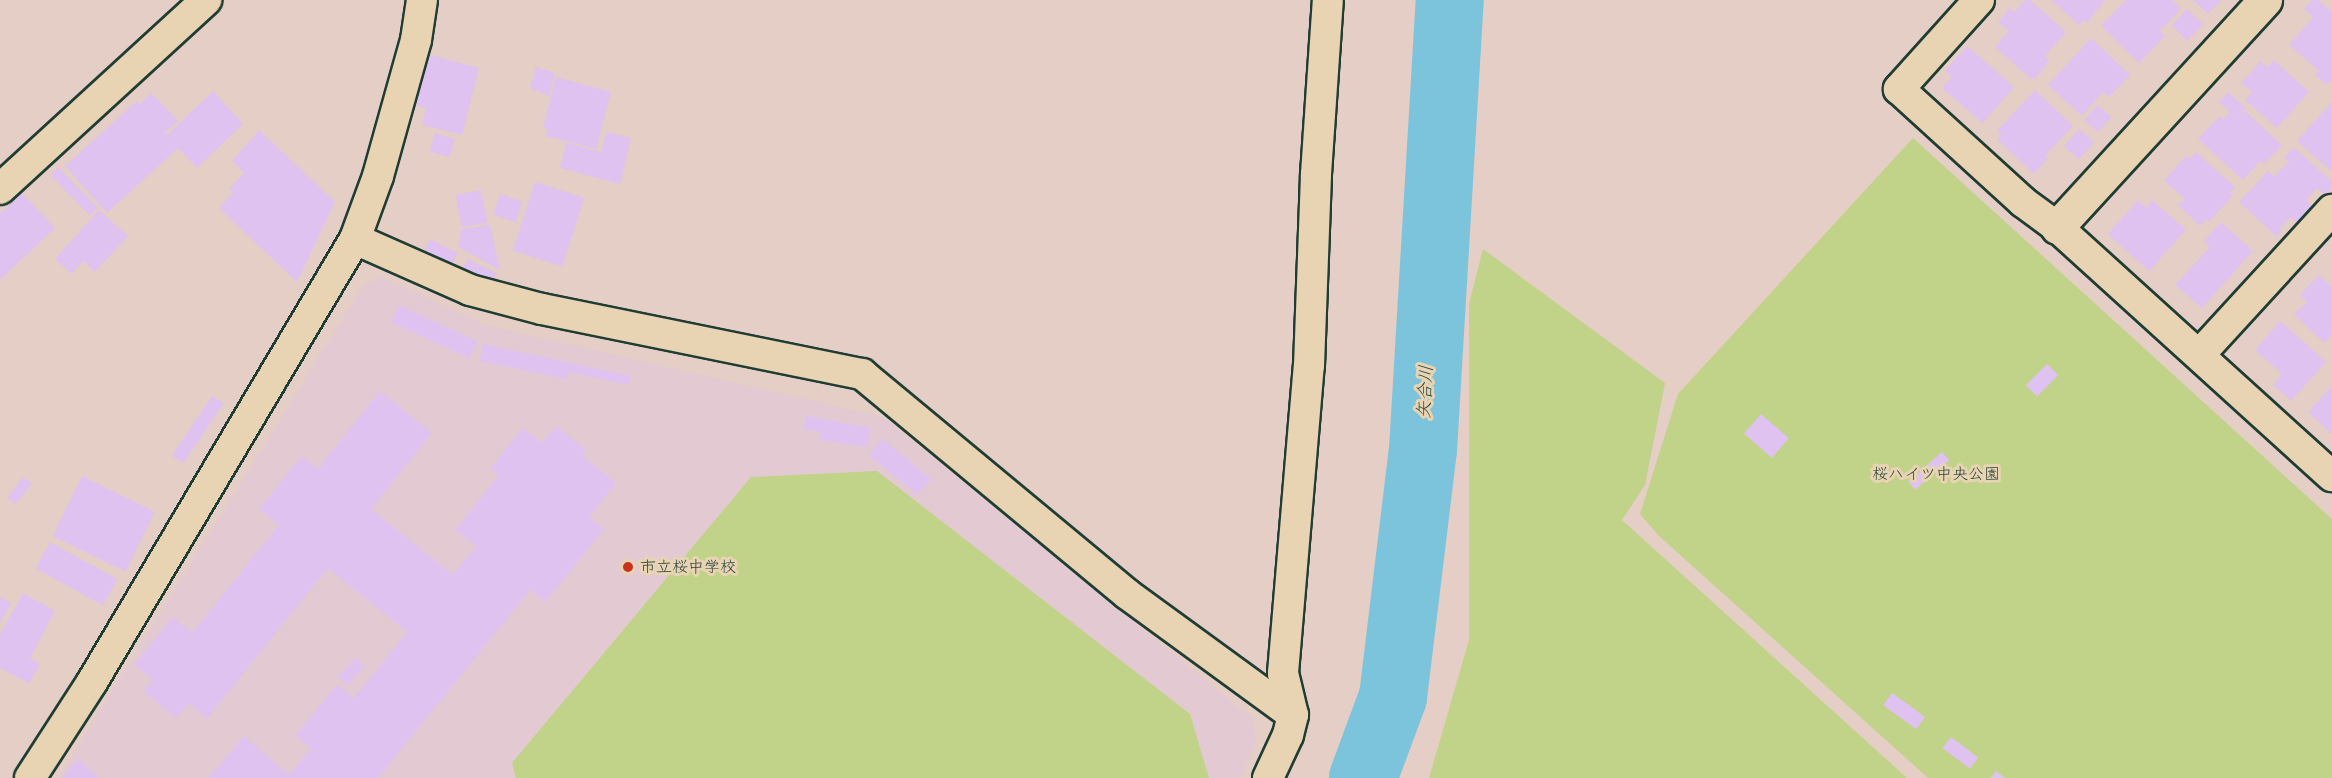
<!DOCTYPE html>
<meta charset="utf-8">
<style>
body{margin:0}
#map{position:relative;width:2332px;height:778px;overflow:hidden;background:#e5cec5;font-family:Pangolin,"Klee One",sans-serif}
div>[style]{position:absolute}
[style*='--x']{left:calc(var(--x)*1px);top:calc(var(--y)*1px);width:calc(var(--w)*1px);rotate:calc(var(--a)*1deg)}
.built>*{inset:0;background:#e3cad2}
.green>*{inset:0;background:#c0d388}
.river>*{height:68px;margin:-34px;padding:0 34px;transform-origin:34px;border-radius:34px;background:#7cc3dc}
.building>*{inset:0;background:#dfc2f0;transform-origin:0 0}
.roads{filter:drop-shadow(2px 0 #1f3d34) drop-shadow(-2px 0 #1f3d34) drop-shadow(0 2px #1f3d34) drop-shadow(0 -2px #1f3d34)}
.minor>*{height:30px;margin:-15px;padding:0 15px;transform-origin:15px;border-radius:15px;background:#e8d3b2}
.tertiary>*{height:33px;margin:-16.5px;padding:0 16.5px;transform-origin:16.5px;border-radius:16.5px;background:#e8d3b2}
.dots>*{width:16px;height:16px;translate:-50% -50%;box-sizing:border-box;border:3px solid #e8d3b2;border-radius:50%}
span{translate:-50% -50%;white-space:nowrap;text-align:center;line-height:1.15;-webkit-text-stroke:6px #e8d3b2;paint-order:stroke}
.park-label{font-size:16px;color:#274438}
.poi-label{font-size:16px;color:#1f3d34}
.left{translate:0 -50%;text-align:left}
.water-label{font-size:18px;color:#284a45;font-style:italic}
</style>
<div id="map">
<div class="built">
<div style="clip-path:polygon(382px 277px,486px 325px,883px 417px,1252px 718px,1257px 743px,1240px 778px,58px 778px,362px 287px)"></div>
</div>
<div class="green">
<div style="clip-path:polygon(1913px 138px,2332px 519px,2332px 778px,1928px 778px,1659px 536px,1640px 514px,1678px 394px)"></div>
<div style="clip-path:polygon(1483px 249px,1665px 383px,1645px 485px,1622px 520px,1907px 778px,1429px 778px,1469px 640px,1469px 304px)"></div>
<div style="clip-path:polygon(877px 471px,1190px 714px,1209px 778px,516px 778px,512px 763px,751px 477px)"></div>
</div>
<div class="river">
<div style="--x:1363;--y:778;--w:86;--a:-69.7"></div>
<div style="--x:1393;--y:697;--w:249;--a:-83.1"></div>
<div style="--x:1423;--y:450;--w:451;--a:-86.6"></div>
</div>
<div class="building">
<div style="clip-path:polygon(2025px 0,2030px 0,2066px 32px,2045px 56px,2049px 60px,2044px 68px,2035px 79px,2031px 79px,1995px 47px,2009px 31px,1998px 22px,2010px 8px,2014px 12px)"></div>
<div style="clip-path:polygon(2051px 0,2105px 0,2087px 23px,2084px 20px,2079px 25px)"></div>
<div style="clip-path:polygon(2126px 0,2172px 0,2181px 9px,2160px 31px,2165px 36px,2139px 63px,2101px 26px)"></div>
<div style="clip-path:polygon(2193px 0,2221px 0,2208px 14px)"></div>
<div style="clip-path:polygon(2312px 0,2318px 0,2332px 12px,2332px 80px,2327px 85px,2315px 75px,2319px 71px,2289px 45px,2313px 17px,2304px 9px)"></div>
<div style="left:2187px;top:9px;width:22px;height:23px;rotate:43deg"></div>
<div style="clip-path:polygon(2091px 38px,2130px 75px,2109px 97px,2103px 92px,2082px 116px,2048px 85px)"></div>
<div style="clip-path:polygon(1967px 46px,2014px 87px,1983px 123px,1942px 88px,1952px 77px,1945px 71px)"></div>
<div style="clip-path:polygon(427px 54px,479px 68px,462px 135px,422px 125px,426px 108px,414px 105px)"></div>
<div style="clip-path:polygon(2274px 60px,2309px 92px,2277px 128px,2245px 100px,2252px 92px,2241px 83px,2261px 61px,2267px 67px)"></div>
<div style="clip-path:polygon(536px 67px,555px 73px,549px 96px,530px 88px)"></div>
<div style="clip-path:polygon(556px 77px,611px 92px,596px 149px,545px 136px,548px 129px,543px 128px)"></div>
<div style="clip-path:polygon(2035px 90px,2073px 126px,2045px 156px,2048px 158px,2034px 174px,1997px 139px,2001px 135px,1997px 131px)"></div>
<div style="clip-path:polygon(213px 91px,243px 124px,197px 168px,178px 148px,107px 213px,65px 166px,137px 101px,140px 104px,151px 93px,178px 121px,164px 133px,166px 136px)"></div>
<div style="clip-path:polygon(2228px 92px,2246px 108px,2236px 119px,2245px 111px,2282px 145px,2264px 164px,2260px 161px,2243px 180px,2198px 139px,2220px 116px,2224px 119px,2230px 112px,2219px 102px)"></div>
<div style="clip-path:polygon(2332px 102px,2332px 172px,2297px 141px)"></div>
<div style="left:2098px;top:105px;width:18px;height:20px;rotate:43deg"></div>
<div style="left:2079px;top:129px;width:20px;height:23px;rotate:41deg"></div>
<div style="clip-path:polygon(259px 130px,335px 202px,297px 282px,219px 208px,233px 192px,229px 189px,244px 173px,232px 161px)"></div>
<div style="clip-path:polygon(606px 132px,631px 138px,620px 184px,560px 168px,566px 143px,601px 152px)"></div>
<div style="left:435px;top:133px;width:21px;height:19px;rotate:17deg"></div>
<div style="clip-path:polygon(2294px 147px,2332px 182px,2332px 188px,2325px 196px,2317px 188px,2306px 200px,2312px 206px,2296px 223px,2291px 217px,2279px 229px,2282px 231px,2277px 237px,2239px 202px,2268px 171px,2274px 177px,2288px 162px,2294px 168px,2284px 157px)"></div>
<div style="clip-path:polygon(2196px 152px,2235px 187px,2230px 193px,2233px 195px,2209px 222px,2206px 219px,2200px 226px,2178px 205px,2185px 199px,2164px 180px,2187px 155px,2190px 159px)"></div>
<div style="left:58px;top:167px;width:57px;height:11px;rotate:46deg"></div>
<div style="left:535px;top:182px;width:52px;height:72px;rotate:18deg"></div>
<div style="left:481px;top:190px;width:33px;height:26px;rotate:79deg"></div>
<div style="clip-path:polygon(22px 193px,55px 228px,0 280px,0 214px)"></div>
<div style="left:500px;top:194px;width:24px;height:22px;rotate:19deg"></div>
<div style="clip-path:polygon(2138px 200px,2146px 208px,2152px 200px,2186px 230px,2149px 271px,2108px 234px)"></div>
<div style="clip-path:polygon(99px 210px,128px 236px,95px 272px,83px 261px,72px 274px,55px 259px)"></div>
<div style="clip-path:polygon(2221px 222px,2253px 251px,2202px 308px,2175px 285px,2210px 247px,2204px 241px)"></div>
<div style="clip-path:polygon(490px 225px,500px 270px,458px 247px,461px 229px)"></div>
<div style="left:430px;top:239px;width:31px;height:13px;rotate:27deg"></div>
<div style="left:467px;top:259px;width:33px;height:13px;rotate:25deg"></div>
<div style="clip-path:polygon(2319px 275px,2332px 287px,2332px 335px,2324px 343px,2294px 314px,2307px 302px,2300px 295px)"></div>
<div style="left:399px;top:305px;width:86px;height:19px;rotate:25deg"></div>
<div style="clip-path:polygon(2280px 321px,2326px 362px,2291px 401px,2273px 385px,2282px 374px,2255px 350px)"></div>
<div style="clip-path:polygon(483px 344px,631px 376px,629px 385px,568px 372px,567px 379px,480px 361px)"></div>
<div style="left:2047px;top:364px;width:16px;height:30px;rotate:45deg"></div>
<div style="clip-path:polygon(2332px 386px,2332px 434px,2308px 412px)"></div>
<div style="clip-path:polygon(380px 391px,432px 433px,371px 509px,453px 575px,476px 546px,455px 530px,499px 475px,490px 469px,523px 428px,542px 444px,556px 426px,586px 450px,582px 456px,616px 483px,589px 517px,604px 529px,545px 602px,530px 590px,378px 778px,209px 778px,244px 736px,289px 775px,311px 748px,295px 736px,337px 684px,354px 698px,407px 632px,328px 568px,207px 719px,189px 703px,176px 718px,144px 692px,153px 680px,134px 665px,173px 617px,192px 633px,279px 525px,259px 509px,302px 456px,318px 469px)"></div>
<div style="left:212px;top:396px;width:14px;height:72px;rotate:34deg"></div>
<div style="left:1761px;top:414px;width:37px;height:26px;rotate:41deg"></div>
<div style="clip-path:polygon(806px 416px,871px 428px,867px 447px,820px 440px,821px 432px,803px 429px)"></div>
<div style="left:882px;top:439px;width:63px;height:21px;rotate:39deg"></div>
<div style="left:1942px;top:452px;width:11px;height:45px;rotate:49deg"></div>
<div style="left:82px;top:476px;width:81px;height:67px;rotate:26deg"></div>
<div style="left:23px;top:477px;width:11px;height:26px;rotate:38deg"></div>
<div style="left:50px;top:542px;width:77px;height:30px;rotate:29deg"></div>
<div style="clip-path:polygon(23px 593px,55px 611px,30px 658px,40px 664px,29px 684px,0 668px,0 634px)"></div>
<div style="clip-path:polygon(0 597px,11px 603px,0 623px)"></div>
<div style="left:355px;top:658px;width:13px;height:25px;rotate:42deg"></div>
<div style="left:1892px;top:693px;width:41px;height:15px;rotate:36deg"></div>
<div style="left:1951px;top:737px;width:34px;height:14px;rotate:37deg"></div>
<div style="clip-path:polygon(78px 759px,99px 778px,62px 778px)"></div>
<div style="clip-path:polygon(1996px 771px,2005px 778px,1991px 778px)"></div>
</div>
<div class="roads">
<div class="minor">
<div style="--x:1979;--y:0;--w:120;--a:132"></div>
<div style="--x:1899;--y:89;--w:168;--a:42.3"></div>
<div style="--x:2023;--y:202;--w:42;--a:36.3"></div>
<div style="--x:2057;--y:227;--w:371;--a:42.2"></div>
<div style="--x:0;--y:189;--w:280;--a:-42.5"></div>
<div style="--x:355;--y:239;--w:126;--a:23.9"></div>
<div style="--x:470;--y:290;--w:74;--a:14.8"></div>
<div style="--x:542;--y:309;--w:327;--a:11.5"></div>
<div style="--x:862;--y:374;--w:344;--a:39.7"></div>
<div style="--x:1127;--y:594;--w:205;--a:36.1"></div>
<div style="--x:2199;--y:355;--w:197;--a:-47.5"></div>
<div style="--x:30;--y:778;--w:114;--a:-57.1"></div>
<div style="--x:92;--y:682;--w:515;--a:-59.3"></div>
<div style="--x:355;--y:239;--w:67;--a:-69.9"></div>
<div style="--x:378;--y:176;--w:141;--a:-74.4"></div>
<div style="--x:416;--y:40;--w:40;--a:-81.5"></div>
<div style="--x:1268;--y:778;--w:47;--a:-65.1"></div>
<div style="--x:1288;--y:735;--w:21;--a:-76"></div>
<div style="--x:1293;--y:715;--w:43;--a:-103.4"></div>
<div style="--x:1283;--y:673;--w:308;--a:-85.2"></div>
<div style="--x:1309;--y:366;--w:192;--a:-87.9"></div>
<div style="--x:1316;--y:174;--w:174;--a:-86.1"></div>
</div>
<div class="tertiary">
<div style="--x:2057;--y:227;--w:308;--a:-47.5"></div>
</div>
</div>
<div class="dots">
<div style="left:628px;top:567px;background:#c8321e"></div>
</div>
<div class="park-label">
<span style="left:1936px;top:474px">桜ハイツ中央公園</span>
</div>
<div class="poi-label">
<span class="left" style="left:640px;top:567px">市立桜中学校</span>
</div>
<div class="water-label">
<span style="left:1426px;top:392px;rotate:-87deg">矢合川</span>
</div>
</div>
